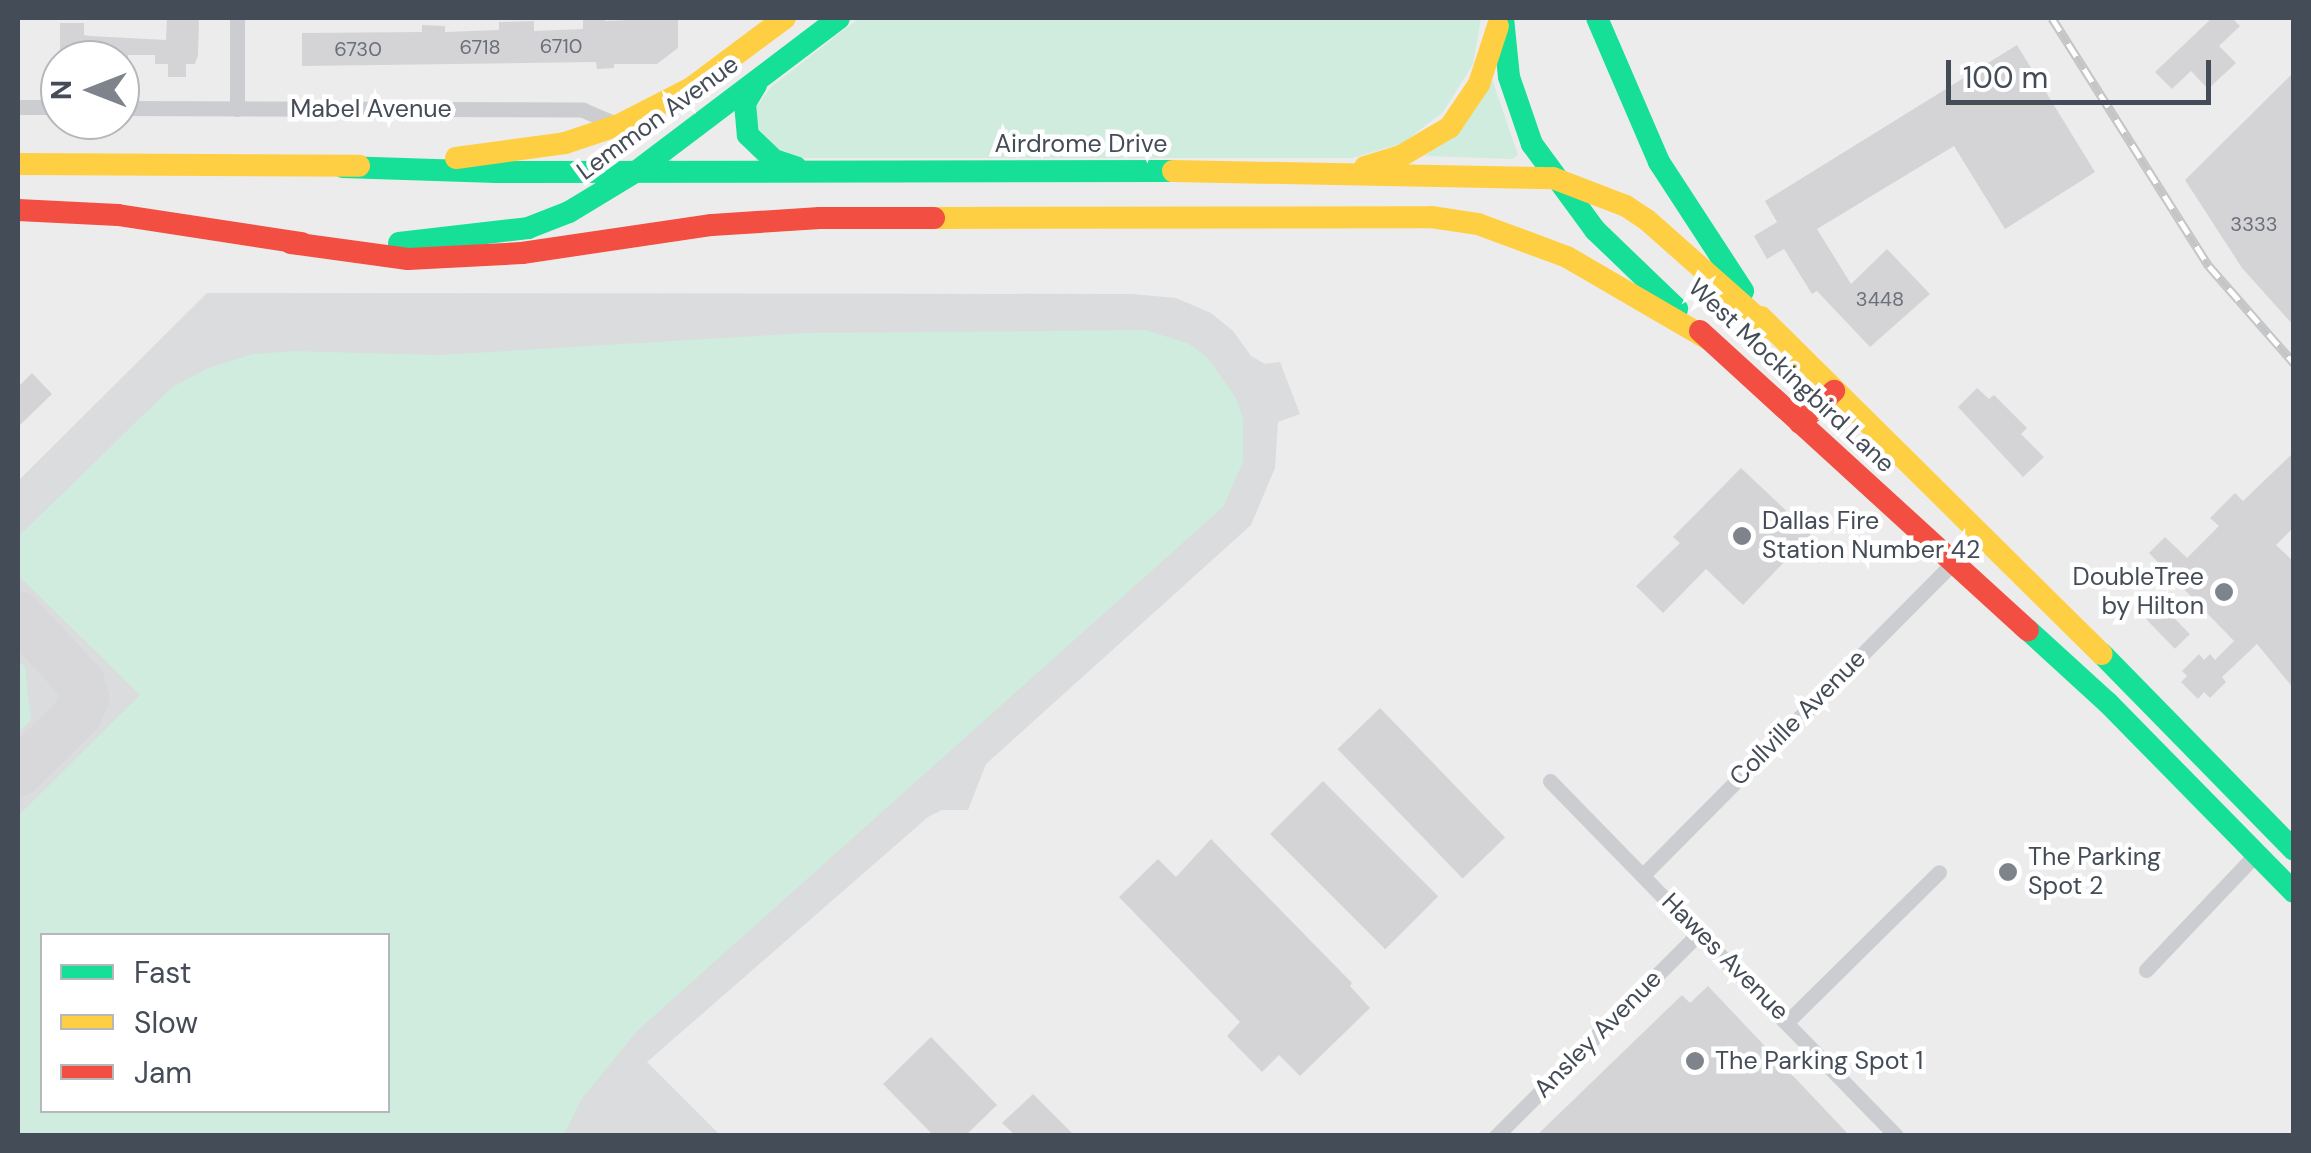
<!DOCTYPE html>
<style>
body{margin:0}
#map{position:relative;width:2311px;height:1153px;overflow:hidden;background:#edecec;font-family:"DM Sans",sans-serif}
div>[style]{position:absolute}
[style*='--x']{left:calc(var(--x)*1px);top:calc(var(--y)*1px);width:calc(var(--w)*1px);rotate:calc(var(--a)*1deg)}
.airport>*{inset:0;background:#dadcde}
.green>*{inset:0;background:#d0ecde}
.taxiway>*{height:48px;margin:-24px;padding:0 24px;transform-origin:24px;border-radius:24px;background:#d8d8da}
.building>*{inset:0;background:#d4d4d7;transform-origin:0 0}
.street>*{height:15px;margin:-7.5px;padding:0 7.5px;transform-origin:7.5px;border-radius:7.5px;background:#cbcdd0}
.fast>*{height:22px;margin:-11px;padding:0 11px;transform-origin:11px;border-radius:11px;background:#16e098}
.slow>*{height:22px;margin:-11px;padding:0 11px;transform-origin:11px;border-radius:11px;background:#ffcf43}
.jam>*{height:22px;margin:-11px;padding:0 11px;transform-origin:11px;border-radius:11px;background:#f24e42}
.rail>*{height:9px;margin-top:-4.5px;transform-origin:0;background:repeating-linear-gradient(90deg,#fff 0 15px,#c4c5c7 0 30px);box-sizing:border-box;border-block:2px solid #c4c5c7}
.dots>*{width:28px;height:28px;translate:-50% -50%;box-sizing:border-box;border:5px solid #fff;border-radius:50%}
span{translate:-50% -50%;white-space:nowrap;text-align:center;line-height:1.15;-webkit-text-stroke:9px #fff;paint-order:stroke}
.number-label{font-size:20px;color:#6a7079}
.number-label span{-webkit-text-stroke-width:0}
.street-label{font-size:25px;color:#444c58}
.poi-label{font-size:25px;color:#444c58}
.left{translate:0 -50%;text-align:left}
.right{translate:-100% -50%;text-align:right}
.frame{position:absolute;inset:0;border:20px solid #444c58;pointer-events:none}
.legend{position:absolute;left:40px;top:933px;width:350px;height:180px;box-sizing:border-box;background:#fff;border:2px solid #b4b7bc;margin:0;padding:12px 18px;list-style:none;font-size:30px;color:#444c58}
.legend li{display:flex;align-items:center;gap:20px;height:50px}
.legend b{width:50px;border:2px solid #b4b7bc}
.north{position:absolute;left:40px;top:40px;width:100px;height:100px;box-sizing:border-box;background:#fff;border:2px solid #b4b7bc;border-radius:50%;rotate:270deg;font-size:28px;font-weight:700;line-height:40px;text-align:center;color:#444c58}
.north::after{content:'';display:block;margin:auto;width:35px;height:45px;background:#7f848c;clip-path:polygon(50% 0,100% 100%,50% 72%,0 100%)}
.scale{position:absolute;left:1946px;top:60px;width:265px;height:45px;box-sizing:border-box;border:5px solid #444c58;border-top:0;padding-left:12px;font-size:30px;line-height:35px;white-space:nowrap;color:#444c58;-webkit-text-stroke:8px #fff;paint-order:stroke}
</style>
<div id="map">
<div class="airport">
<div style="clip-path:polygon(evenodd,207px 293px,1132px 294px,1176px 298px,1211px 313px,1233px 331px,1251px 356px,1265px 364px,1280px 362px,1300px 414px,1278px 422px,1275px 468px,1251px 525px,986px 764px,968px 810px,942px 810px,928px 817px,647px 1062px,720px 1135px,18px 1136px,18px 481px,207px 293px,42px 936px,388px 936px,388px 1110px,42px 1110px,42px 936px)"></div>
</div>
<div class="green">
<div style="clip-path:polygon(859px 18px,1481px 18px,1473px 64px,1443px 112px,1403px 143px,1352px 158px,782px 158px,756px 126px,757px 106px,771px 87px)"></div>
<div style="clip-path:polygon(1492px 79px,1518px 155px,1512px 159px,1426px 156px)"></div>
<div style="clip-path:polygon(evenodd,1146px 330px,1189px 344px,1207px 357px,1236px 398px,1243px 418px,1243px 462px,1223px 507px,637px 1031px,581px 1100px,564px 1135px,18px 1135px,18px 816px,140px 695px,18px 575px,18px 537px,171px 388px,208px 368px,253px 354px,293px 351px,438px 355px,805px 333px,1146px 330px,42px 936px,388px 936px,388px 1110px,42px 1110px,42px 936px)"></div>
<div style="clip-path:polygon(18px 660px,25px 667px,31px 720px,18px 733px)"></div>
</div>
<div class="taxiway">
<div style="--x:18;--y:615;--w:93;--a:47.2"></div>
<div style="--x:81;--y:683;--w:16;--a:75"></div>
<div style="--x:85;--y:698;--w:17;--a:114"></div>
<div style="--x:78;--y:714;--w:84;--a:135.5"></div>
</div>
<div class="building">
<div style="clip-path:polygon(167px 18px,199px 18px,198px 55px,195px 64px,186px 64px,186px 77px,168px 77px,168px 64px,155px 64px,155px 55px,128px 55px,128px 60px,60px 56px,60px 23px,84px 23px,84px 35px,90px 36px,166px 40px)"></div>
<div style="clip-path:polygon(583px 18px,605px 18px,605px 21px,678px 18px,678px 48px,657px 64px,614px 64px,614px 68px,597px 69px,596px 62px,302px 66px,302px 33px,422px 32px,422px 25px,445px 26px,445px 32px,499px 30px,499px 22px,534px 21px,534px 31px,583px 29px)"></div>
<div style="clip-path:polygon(2212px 18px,2232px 18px,2240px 26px,2219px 46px,2236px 63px,2208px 89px,2191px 71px,2172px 89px,2155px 72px)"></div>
<div style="clip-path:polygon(2017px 45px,2095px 172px,2005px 229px,1954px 146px,1817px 229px,1851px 284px,1887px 249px,1930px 294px,1870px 347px,1817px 291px,1812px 294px,1784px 249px,1767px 259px,1754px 236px,1777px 222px,1765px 201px)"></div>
<div style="clip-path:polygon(2294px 72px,2294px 326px,2242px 268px,2185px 180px)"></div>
<div style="clip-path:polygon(32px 373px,52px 394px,18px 427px,18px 387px)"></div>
<div style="clip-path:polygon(1977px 388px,1989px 399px,1994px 395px,2027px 428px,2021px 434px,2044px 457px,2023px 477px,1958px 407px)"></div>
<div style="clip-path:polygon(2294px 452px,2294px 527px,2276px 545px,2294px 562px,2294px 689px,2257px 644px,2222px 677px,2226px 682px,2210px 698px,2204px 692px,2198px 699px,2181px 682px,2187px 676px,2182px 671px,2199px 654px,2204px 660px,2210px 654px,2215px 660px,2234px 641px,2149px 553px,2165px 537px,2187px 558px,2219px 526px,2210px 518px,2235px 493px,2243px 501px)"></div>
<div style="clip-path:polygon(1741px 468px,1811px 534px,1743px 605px,1706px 569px,1663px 613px,1636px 586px,1680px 543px,1673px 537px)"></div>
<div style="left:2151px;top:594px;width:56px;height:21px;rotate:46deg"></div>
<div style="left:1380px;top:708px;width:180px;height:59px;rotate:46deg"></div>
<div style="left:1323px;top:781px;width:163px;height:75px;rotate:45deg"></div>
<div style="clip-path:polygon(1211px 839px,1352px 983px,1350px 986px,1370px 1008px,1300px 1076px,1279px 1055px,1262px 1072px,1227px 1036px,1240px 1022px,1119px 897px,1158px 859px,1176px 877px)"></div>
<div style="clip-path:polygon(1708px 986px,1850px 1136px,1536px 1136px,1682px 995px,1690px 1003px)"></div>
<div style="clip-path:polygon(931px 1037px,997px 1105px,965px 1136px,934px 1136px,883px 1084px)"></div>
<div style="clip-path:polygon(1033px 1094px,1075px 1136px,1016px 1136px,1002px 1123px)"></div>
</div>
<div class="street">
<div style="--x:18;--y:107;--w:42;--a:0"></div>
<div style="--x:120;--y:108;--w:463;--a:0.2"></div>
<div style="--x:583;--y:110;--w:39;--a:23"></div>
<div style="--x:237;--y:109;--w:91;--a:-90"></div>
<div style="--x:1550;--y:781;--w:496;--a:45.7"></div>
<div style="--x:1643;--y:875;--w:441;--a:-45.2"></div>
<div style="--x:2146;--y:970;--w:160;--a:-46.5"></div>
<div style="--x:1788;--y:1021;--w:212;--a:-44.6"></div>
<div style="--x:1496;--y:1136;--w:288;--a:-45"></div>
</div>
<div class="fast">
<div style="--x:1503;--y:18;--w:59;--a:84.2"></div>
<div style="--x:1509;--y:77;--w:71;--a:71.1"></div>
<div style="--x:1532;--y:144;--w:107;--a:53.8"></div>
<div style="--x:1595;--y:230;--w:114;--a:43.9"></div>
<div style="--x:1597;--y:18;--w:157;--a:66.7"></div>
<div style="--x:1659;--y:162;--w:154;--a:56.9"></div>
<div style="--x:756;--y:85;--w:21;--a:121"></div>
<div style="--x:745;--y:103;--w:32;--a:85"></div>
<div style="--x:748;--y:135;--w:36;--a:44"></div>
<div style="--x:774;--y:160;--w:23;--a:18"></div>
<div style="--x:343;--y:167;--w:153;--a:1.9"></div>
<div style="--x:496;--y:172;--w:677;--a:-0.08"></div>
<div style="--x:399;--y:243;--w:130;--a:-6.6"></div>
<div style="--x:528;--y:228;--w:44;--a:-21.3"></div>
<div style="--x:569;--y:212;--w:79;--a:-31.1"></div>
<div style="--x:637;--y:171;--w:253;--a:-37.1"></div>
<div style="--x:2028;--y:630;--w:108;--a:42.4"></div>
<div style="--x:2108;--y:703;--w:265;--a:45.5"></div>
<div style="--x:2102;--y:654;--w:274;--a:45.6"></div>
</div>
<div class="slow">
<div style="--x:456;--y:158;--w:110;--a:-7.8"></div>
<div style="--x:565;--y:143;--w:57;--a:-18.4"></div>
<div style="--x:619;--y:125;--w:81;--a:-27.2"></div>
<div style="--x:691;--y:88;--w:117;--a:-36.7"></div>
<div style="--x:18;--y:164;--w:341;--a:0.3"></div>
<div style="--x:1365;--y:167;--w:38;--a:-17"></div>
<div style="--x:1401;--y:156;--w:57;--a:-30.6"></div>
<div style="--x:1450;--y:127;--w:52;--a:-56"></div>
<div style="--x:1479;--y:84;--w:61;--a:-71.9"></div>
<div style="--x:1173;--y:171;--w:380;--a:1.1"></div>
<div style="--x:1553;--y:178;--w:78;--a:21"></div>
<div style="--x:1626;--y:206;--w:25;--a:34"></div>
<div style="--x:1647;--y:220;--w:163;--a:41.5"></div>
<div style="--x:934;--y:218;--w:497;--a:-0.1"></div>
<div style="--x:1431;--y:217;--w:48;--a:8.5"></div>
<div style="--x:1478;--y:224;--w:95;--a:20.3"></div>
<div style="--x:1567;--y:257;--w:163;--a:30.2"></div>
<div style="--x:1761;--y:317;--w:479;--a:44.7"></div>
</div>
<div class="jam">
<div style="--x:18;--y:210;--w:100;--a:2.9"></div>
<div style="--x:118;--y:215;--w:186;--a:8.7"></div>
<div style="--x:291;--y:243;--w:118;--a:7.8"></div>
<div style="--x:408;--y:259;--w:114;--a:-3"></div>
<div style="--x:522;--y:253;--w:192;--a:-8.4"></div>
<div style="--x:712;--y:225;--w:108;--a:-3.7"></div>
<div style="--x:820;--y:218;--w:114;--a:0"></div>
<div style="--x:1700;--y:331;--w:444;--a:42.4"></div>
<div style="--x:1800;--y:423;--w:47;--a:-43.3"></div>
</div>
<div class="rail">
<div style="--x:2052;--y:18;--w:294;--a:57.7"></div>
<div style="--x:2209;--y:266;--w:129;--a:48.8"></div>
</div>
<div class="dots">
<div style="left:1742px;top:536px;background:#7f848c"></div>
<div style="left:2224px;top:592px;background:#7f848c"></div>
<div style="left:2008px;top:872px;background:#7f848c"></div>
<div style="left:1695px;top:1061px;background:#7f848c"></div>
</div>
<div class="number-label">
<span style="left:561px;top:46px">6710</span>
<span style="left:480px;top:47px">6718</span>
<span style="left:358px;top:49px">6730</span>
<span style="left:2254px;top:224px">3333</span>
<span style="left:1880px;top:299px">3448</span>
</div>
<div class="street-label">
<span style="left:371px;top:109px">Mabel Avenue</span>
<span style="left:658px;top:118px;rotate:-36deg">Lemmon Avenue</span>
<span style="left:1081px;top:144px">Airdrome Drive</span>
<span style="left:1791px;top:376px;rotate:43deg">West Mockingbird Lane</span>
<span style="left:1798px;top:718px;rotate:-45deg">Collville Avenue</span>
<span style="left:1725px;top:957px;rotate:45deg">Hawes Avenue</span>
<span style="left:1598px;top:1034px;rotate:-45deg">Ansley Avenue</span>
</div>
<div class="poi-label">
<span class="left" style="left:1762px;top:536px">Dallas Fire<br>Station Number 42</span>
<span class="right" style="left:2204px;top:592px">DoubleTree<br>by Hilton</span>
<span class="left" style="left:2028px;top:872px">The Parking<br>Spot 2</span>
<span class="left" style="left:1715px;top:1061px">The Parking Spot 1</span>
</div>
<div class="frame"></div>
<ul class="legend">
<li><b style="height:12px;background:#16e098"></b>Fast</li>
<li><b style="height:12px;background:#ffcf43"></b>Slow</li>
<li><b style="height:12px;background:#f24e42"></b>Jam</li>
</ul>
<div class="north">N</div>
<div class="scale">100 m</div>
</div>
